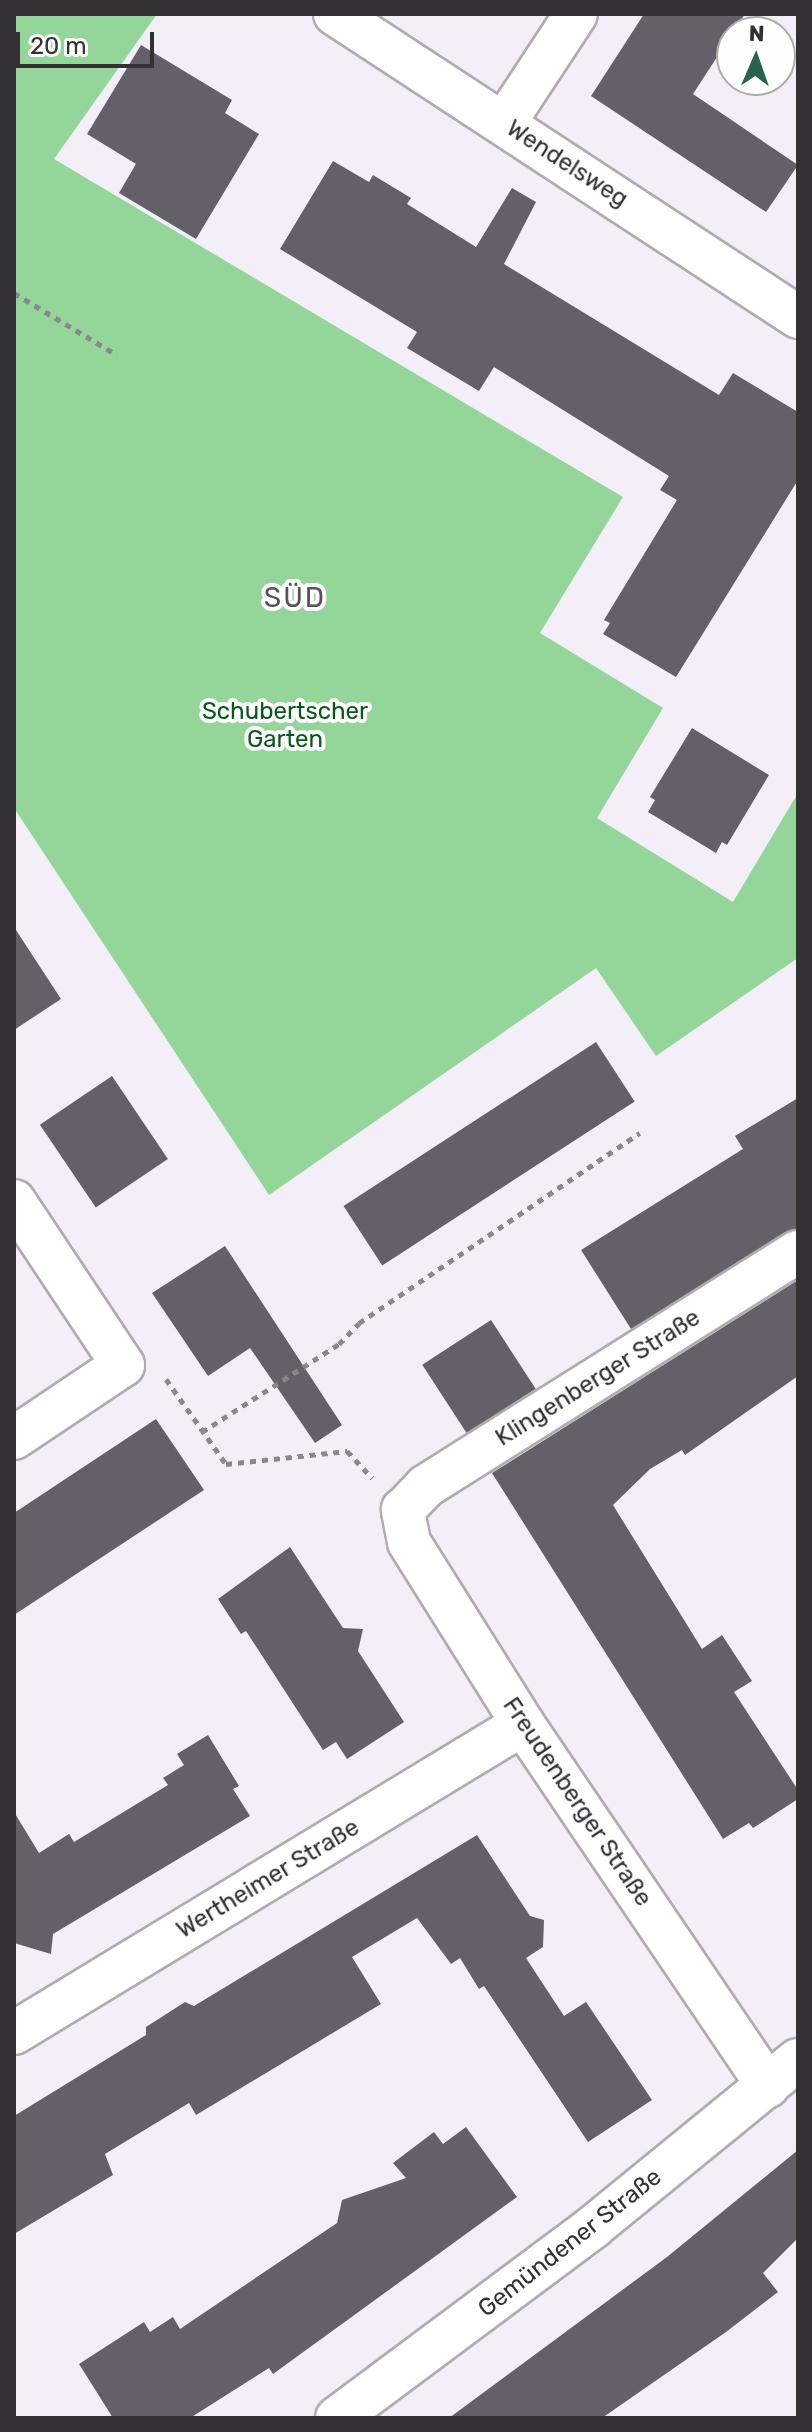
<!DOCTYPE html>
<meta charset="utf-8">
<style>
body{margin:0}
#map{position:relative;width:812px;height:2432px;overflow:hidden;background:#f4eef8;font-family:Rubik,sans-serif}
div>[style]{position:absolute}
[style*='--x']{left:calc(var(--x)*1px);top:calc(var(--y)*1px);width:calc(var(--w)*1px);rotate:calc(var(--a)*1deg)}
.green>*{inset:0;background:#94d599}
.building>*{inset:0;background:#636069;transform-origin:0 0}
.path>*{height:5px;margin-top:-2.5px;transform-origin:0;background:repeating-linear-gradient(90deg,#8b878d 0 6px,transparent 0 12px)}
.roads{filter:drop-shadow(2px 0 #b1abb4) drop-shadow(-2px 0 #b1abb4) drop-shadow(0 2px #b1abb4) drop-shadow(0 -2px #b1abb4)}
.minor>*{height:42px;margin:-21px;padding:0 21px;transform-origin:21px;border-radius:21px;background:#fff}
span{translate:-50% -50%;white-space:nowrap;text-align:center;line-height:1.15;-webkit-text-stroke:8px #fefefe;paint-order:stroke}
.street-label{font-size:24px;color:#333134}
.park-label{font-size:24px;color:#035a1b}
.quarter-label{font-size:28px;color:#57515a;letter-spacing:2px}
.frame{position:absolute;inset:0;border:16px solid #333134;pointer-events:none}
.north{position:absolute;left:716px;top:16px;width:80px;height:80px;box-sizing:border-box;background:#fefefe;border:2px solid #adacad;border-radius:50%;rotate:2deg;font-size:22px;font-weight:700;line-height:32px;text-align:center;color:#333134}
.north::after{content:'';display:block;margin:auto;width:28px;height:36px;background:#29634d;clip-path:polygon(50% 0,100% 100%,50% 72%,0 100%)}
.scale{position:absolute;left:16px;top:32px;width:138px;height:36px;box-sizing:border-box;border:4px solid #333134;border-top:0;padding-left:10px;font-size:24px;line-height:28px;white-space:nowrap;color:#333134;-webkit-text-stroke:6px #fefefe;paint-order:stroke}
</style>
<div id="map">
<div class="green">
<div style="clip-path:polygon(14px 14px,157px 14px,54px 159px,623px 497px,540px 633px,663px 708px,597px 818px,733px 902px,798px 793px,798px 958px,656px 1056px,596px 968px,269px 1195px,14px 808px)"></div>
</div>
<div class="building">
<div style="clip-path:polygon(644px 14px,745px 14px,693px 94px,798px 165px,766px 212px,591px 96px)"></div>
<div style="clip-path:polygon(141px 45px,232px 100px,225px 113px,259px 134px,196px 239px,119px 193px,136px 164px,87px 134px)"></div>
<div style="clip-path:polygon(333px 161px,369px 182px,373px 175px,411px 198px,407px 204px,476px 247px,512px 188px,536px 202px,504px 264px,719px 395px,733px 373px,798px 412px,798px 480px,676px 677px,603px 634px,610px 623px,604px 620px,677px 500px,660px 490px,669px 476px,494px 367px,479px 391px,407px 348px,417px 332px,280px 249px)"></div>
<div style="clip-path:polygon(692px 728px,769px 775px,727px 845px,722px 842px,716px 853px,648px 812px,655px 800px,650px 797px)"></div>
<div style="clip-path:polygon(14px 927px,61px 999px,14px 1030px)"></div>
<div style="left:596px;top:1042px;width:71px;height:301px;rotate:57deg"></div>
<div style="left:112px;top:1076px;width:100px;height:87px;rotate:56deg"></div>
<div style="clip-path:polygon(798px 1098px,798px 1228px,631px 1329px,581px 1250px,743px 1149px,735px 1136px)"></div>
<div style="clip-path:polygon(225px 1246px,342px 1425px,315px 1443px,250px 1348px,208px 1376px,152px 1293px)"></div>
<div style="clip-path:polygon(798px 1280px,798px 1376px,685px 1455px,682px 1450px,650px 1469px,613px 1505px,702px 1649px,722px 1635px,752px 1681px,734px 1692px,798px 1790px,798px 1799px,753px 1828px,749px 1823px,723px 1839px,492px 1473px)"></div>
<div style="left:491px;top:1320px;width:82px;height:82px;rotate:57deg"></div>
<div style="clip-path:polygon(156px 1419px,204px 1490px,14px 1615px,14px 1513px)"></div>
<div style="clip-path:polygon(290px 1547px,343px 1628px,363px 1629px,358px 1651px,404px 1722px,347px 1759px,336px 1742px,323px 1750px,246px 1631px,241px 1634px,218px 1599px)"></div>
<div style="clip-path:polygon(208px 1735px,239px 1786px,233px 1789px,250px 1816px,53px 1934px,51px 1954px,14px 1943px,14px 1812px,39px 1853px,69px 1834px,74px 1842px,168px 1785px,163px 1778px,184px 1765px,177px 1754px)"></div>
<div style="clip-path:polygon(477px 1835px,530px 1916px,544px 1920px,543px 1947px,526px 1958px,564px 2016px,586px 2002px,652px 2100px,588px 2142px,484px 1986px,479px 1989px,460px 1958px,451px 1964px,417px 1918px,352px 1957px,381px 2004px,196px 2115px,189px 2103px,105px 2154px,113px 2175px,14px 2234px,14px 2116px,146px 2035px,146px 2027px,185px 2002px,194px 2006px)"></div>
<div style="clip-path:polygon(466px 2127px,517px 2197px,273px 2374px,269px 2368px,190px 2418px,113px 2418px,79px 2364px,144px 2322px,150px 2332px,173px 2317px,180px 2329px,337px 2223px,342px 2200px,406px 2178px,393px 2163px,434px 2132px,443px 2144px)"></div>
<div style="clip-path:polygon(798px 2150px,798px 2238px,763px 2273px,778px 2292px,726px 2332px,602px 2418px,449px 2418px,667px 2257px)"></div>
</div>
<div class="path">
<div style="--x:14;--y:293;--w:120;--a:31"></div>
<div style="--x:166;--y:1379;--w:104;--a:54.8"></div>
<div style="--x:226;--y:1464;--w:122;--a:-6.1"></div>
<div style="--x:347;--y:1451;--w:37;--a:47"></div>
<div style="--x:202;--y:1432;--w:163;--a:-32.7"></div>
<div style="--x:339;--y:1344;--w:29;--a:-46"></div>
<div style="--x:359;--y:1323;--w:339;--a:-34.1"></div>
</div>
<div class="roads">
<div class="minor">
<div style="--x:335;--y:14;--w:553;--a:33.2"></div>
<div style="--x:505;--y:122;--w:129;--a:-56.7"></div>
<div style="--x:14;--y:1201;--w:197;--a:56.4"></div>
<div style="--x:123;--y:1365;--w:131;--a:146.2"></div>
<div style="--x:14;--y:2033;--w:595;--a:-31.26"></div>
<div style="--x:768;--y:2086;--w:437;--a:-124.1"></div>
<div style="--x:523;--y:1724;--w:215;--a:-122.1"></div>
<div style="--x:409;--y:1542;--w:33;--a:-101"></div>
<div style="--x:403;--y:1510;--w:33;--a:-46"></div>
<div style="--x:426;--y:1486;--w:439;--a:-32.2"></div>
<div style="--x:337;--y:2418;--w:319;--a:-36.7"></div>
<div style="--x:593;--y:2227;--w:264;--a:-39.2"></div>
</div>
</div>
<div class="street-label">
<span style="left:567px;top:164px;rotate:33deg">Wendelsweg</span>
<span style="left:598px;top:1378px;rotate:-32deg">Klingenberger Straße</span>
<span style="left:577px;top:1802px;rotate:56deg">Freudenberger Straße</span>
<span style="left:268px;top:1879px;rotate:-31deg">Wertheimer Straße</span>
<span style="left:570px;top:2243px;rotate:-38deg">Gemündener Straße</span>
</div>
<div class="park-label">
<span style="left:285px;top:726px">Schubertscher<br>Garten</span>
</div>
<div class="quarter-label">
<span style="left:295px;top:598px">SÜD</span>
</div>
<div class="frame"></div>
<div class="north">N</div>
<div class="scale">20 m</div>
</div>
